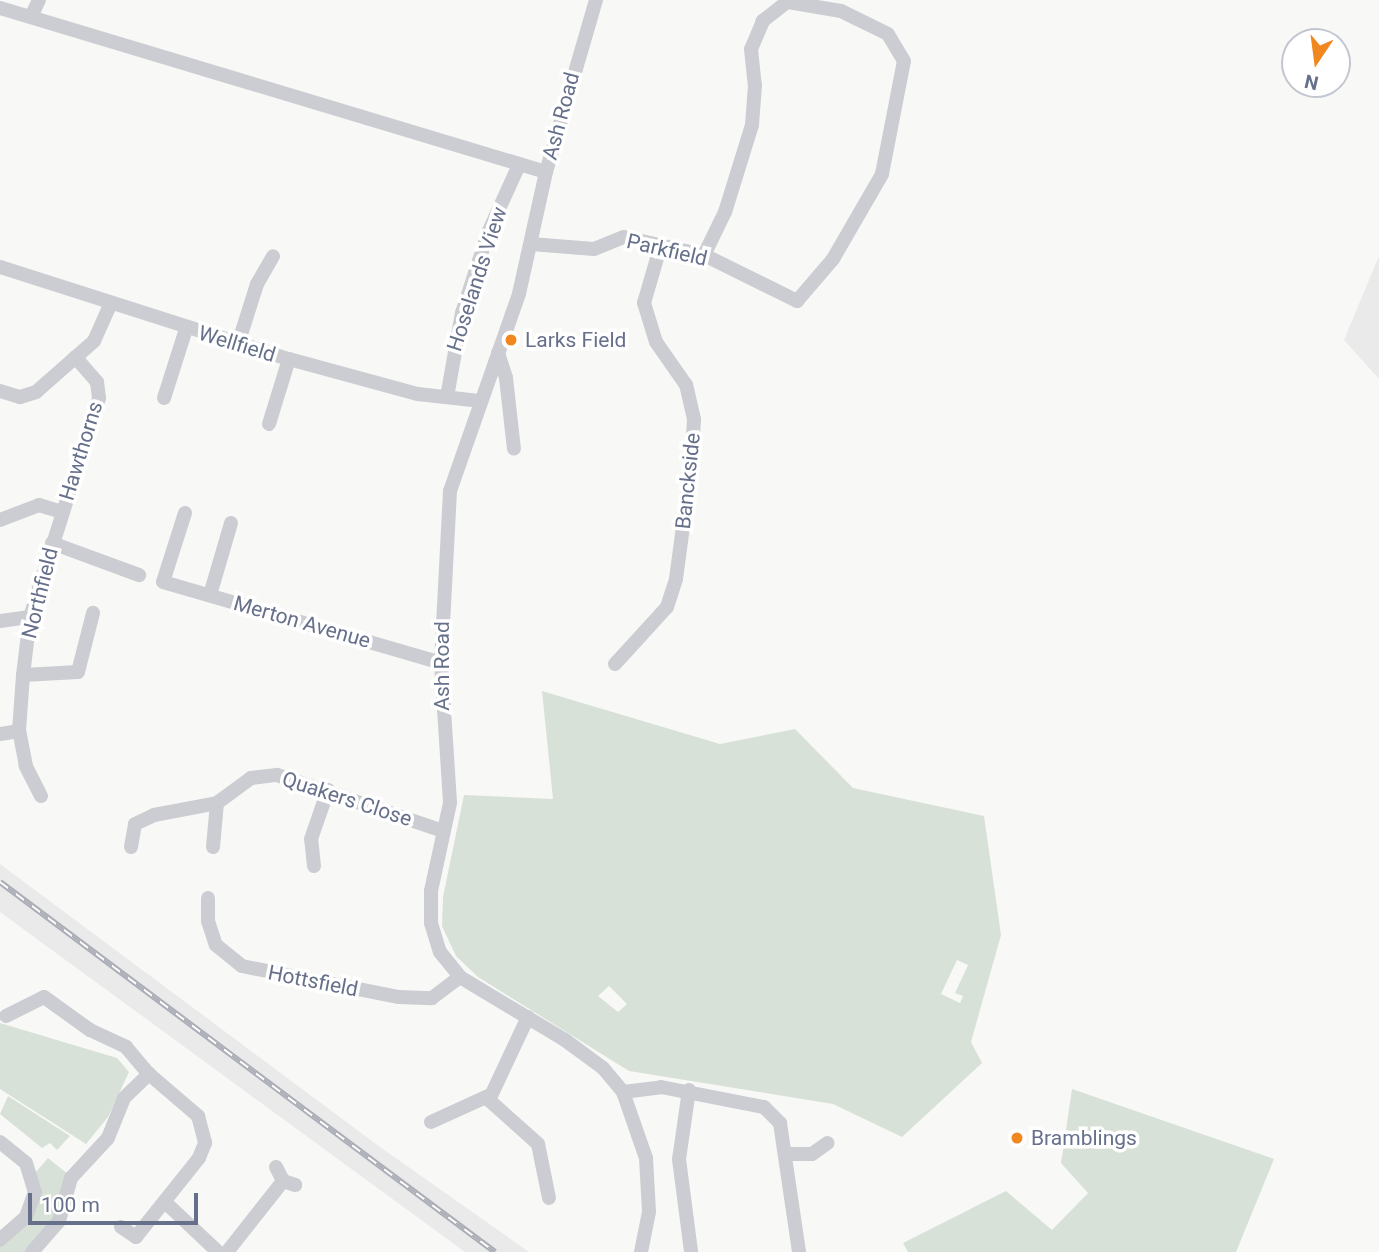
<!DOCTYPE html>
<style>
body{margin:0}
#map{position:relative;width:1379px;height:1252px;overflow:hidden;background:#f8f9f6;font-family:Roboto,sans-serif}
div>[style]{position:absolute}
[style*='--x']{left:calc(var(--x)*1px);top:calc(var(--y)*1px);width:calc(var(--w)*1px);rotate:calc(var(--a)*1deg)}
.built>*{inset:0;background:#e9eae9}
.green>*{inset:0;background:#d8e1d7}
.minor>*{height:14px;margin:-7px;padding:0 7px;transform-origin:7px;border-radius:7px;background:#cccdd2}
.rail>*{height:6px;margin-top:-3px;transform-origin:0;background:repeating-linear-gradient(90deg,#fff 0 10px,#abaeb6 0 20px);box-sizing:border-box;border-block:2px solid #abaeb6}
.dots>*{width:19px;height:19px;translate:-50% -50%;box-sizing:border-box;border:4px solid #fff;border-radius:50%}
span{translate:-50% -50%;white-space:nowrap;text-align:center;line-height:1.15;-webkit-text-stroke:7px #fff;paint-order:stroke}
.street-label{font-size:21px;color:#66708a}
.poi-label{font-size:21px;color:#66708a}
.left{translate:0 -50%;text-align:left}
.north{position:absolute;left:1281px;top:28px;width:70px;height:70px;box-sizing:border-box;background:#fff;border:2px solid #c2c6d0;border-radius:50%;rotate:193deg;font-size:19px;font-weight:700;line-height:28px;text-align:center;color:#66708a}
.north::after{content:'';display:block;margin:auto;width:24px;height:32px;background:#f1871f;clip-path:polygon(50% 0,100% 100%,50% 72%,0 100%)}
.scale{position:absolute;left:28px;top:1193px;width:170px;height:32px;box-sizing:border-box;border:4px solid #66708a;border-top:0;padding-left:9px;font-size:21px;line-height:24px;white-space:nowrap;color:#66708a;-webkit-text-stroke:5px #fff;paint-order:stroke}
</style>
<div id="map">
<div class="built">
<div style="clip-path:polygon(1379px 256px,1379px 379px,1344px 340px)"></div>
<div style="clip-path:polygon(0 864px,380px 1147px,529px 1252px,465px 1252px,0 912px)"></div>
</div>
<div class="green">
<div style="clip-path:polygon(evenodd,542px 691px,720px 744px,795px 729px,853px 788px,984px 816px,1001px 935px,971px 1042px,982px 1063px,902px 1137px,833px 1104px,629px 1071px,478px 977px,456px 956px,442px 926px,443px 897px,464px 795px,553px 799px,542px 691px,957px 960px,968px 965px,955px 993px,963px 996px,960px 1003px,941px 994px,957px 960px,542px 691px,609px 986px,627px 1004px,618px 1012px,598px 996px,609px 986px)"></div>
<div style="clip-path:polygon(0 1023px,117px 1058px,129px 1072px,108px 1117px,86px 1144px,0 1089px)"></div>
<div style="clip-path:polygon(1072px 1089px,1274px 1159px,1236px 1252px,908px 1252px,903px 1243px,1006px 1191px,1052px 1230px,1088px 1193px,1061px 1163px)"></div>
<div style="clip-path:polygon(8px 1096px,70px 1136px,57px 1150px,50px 1143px,42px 1148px,0 1114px)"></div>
<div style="clip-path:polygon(48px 1158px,69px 1175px,61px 1189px,56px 1217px,27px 1252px,0 1252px,0 1245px,14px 1233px,35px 1173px)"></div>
</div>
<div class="minor">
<div style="--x:596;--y:0;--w:179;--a:106.2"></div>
<div style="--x:546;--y:172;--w:125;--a:102.5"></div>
<div style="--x:519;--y:294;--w:209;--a:109.3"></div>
<div style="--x:450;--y:491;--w:172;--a:93"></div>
<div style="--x:441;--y:663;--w:140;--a:86.3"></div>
<div style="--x:450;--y:803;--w:90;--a:102.2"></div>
<div style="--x:431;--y:891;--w:32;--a:90"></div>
<div style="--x:431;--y:923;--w:30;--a:73"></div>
<div style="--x:440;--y:952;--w:32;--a:51"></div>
<div style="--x:460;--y:977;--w:122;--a:31"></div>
<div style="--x:565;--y:1040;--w:47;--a:36.4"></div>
<div style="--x:603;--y:1068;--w:31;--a:50"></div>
<div style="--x:623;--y:1092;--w:70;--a:70.8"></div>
<div style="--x:646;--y:1158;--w:54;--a:86.8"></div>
<div style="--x:649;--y:1212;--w:41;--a:101.3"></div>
<div style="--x:0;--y:8;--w:570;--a:16.72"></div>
<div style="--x:31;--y:17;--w:19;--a:-65"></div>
<div style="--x:531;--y:244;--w:63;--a:4.5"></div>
<div style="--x:594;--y:249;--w:32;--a:-22"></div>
<div style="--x:624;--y:237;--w:82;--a:12.7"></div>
<div style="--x:704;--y:255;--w:104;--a:26.3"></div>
<div style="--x:797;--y:301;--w:55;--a:-49.4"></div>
<div style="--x:833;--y:259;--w:98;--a:-60"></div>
<div style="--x:882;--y:174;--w:115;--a:-79"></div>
<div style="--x:904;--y:61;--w:31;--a:-121"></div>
<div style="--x:888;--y:34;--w:52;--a:-153.9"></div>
<div style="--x:841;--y:11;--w:55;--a:-170.5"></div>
<div style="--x:787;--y:2;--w:31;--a:142"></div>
<div style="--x:763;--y:21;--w:30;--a:113"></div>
<div style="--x:751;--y:49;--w:36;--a:84"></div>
<div style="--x:755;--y:85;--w:40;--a:94.3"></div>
<div style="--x:752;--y:125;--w:91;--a:107.2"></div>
<div style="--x:725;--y:212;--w:48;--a:116"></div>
<div style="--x:0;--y:267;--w:303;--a:17.7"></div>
<div style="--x:289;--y:359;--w:134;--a:15.2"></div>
<div style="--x:418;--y:394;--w:61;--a:6.5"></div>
<div style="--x:238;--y:344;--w:63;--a:-72.4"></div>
<div style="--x:257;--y:284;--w:32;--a:-60"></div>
<div style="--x:498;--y:353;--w:26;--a:72"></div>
<div style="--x:506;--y:378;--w:71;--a:83.6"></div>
<div style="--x:0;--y:391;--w:21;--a:17"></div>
<div style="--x:20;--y:397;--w:17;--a:-17"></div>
<div style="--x:36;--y:392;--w:77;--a:-41.3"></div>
<div style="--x:94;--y:341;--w:42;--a:-65.9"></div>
<div style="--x:447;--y:397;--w:85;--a:-79.9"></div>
<div style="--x:462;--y:313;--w:84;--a:-72"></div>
<div style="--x:488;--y:233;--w:75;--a:-65.5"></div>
<div style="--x:164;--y:398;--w:72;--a:-72.3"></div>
<div style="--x:269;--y:424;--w:68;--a:-72.9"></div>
<div style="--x:185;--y:513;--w:72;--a:107.7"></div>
<div style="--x:163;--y:582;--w:290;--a:16.2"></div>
<div style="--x:0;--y:520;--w:42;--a:-21"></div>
<div style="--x:39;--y:505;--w:24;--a:17"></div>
<div style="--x:52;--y:543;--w:93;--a:20.2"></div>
<div style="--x:210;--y:595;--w:75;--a:-73.7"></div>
<div style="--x:0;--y:621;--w:30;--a:-8"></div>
<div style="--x:615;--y:664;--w:77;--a:-47.6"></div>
<div style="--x:667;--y:607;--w:29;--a:-72"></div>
<div style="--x:676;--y:579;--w:114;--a:-82.4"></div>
<div style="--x:691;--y:466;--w:47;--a:-86.3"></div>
<div style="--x:694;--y:419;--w:35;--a:-103"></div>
<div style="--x:686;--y:385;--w:52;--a:-124.9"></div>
<div style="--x:656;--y:342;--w:41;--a:-107.1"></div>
<div style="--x:644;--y:303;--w:57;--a:-73.8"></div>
<div style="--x:23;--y:675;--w:55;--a:-3.1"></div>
<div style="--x:78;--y:672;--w:61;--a:-75.7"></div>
<div style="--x:0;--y:734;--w:19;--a:-9"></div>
<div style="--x:41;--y:796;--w:34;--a:-117"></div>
<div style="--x:26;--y:766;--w:36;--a:-101"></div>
<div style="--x:19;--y:731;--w:56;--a:-85.9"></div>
<div style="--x:23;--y:675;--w:58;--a:-83.1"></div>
<div style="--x:30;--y:617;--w:230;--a:-72.5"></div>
<div style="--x:99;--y:398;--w:16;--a:-97"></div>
<div style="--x:97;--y:382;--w:33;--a:-131"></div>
<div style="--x:131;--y:847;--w:23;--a:-80"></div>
<div style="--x:135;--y:824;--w:21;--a:-25"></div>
<div style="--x:154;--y:815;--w:64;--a:-10.8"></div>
<div style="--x:213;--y:847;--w:44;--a:-84.8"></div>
<div style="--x:217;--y:803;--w:42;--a:-36.3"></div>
<div style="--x:251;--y:778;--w:26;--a:-7"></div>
<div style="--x:277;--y:775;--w:175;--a:18.6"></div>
<div style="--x:314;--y:866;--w:27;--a:-96"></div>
<div style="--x:311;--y:839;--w:52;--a:-70.9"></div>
<div style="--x:208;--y:898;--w:23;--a:90"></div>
<div style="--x:208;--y:921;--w:25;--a:72"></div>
<div style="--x:216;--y:945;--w:33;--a:39"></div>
<div style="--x:242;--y:966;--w:160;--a:11.2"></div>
<div style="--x:399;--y:997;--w:33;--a:2"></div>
<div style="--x:432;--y:998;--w:35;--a:-37"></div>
<div style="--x:6;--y:1016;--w:42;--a:-26.6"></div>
<div style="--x:44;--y:997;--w:57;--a:35.7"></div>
<div style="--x:90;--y:1030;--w:40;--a:25"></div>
<div style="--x:126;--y:1047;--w:35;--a:50"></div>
<div style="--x:149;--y:1074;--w:65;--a:40.6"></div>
<div style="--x:198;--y:1116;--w:28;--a:75"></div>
<div style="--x:205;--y:1143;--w:16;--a:112"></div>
<div style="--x:199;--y:1158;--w:101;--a:128.6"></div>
<div style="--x:136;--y:1237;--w:18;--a:-146"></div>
<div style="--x:528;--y:1017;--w:92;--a:115.2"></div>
<div style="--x:489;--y:1100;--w:66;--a:41.9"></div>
<div style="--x:538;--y:1144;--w:55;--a:78.5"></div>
<div style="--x:689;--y:1090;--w:70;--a:98.2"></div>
<div style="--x:679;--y:1159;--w:94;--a:82.6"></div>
<div style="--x:623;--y:1092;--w:38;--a:-7"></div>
<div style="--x:661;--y:1087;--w:105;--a:11"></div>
<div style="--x:764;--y:1107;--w:23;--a:45"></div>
<div style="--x:780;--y:1123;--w:130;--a:81.6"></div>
<div style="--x:431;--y:1122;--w:63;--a:-24.5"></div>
<div style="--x:0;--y:1142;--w:33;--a:39"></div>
<div style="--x:26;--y:1163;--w:30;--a:73"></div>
<div style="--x:35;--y:1192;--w:27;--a:110"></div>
<div style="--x:26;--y:1217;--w:35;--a:139"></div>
<div style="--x:786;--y:1154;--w:26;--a:0"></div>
<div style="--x:812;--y:1154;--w:19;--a:-35"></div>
<div style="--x:276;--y:1167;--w:16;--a:63"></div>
<div style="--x:283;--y:1181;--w:13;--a:18"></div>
<div style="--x:166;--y:1203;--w:71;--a:43.3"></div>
<div style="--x:32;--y:1252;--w:41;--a:-48.9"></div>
<div style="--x:59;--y:1221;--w:45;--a:-74.4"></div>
<div style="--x:71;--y:1178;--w:54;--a:-47.2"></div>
<div style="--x:108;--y:1138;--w:43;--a:-68.2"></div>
<div style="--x:124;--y:1098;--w:35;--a:-44"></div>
<div style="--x:227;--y:1252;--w:90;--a:-51.7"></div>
</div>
<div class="rail">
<div style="--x:0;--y:882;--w:618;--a:36.78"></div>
</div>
<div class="dots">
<div style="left:511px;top:340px;background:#f1871f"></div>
<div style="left:1017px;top:1138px;background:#f1871f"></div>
</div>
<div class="street-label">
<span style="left:561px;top:116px;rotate:-75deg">Ash Road</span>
<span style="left:667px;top:250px;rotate:13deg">Parkfield</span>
<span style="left:477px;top:279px;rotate:-72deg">Hoselands View</span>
<span style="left:237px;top:344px;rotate:17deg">Wellfield</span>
<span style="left:81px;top:451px;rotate:-73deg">Hawthorns</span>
<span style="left:688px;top:481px;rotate:-84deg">Banckside</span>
<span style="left:40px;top:593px;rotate:-76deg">Northfield</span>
<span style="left:302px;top:622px;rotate:16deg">Merton Avenue</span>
<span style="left:442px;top:666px;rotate:-90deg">Ash Road</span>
<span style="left:347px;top:799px;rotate:18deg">Quakers Close</span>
<span style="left:313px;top:981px;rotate:11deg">Hottsfield</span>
</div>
<div class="poi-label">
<span class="left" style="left:525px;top:340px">Larks Field</span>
<span class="left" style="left:1031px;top:1138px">Bramblings</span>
</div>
<div class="north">N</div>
<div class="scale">100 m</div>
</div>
